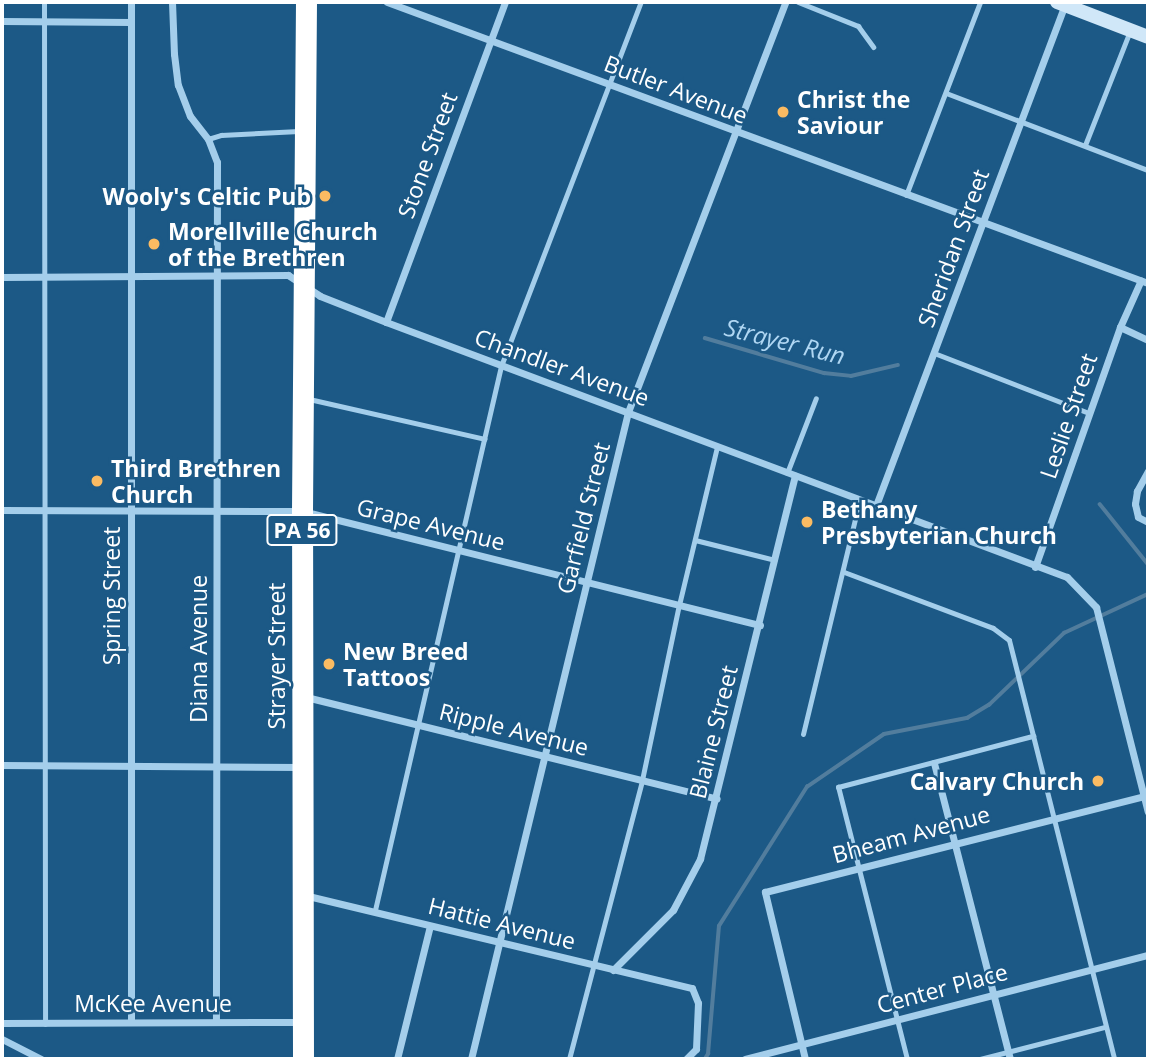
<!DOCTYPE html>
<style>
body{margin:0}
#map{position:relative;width:1150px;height:1061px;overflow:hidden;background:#1c5986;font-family:"Open Sans",sans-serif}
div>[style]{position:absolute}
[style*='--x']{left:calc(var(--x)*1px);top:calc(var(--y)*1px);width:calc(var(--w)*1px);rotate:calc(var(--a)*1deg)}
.stream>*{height:3.5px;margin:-1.75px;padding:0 1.75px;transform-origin:1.75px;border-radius:1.75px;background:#527d9d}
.lane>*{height:5px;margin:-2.5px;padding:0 2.5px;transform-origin:2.5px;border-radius:2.5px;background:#a4ceeb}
.street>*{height:7px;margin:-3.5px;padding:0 3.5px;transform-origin:3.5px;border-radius:3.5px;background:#a4ceeb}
.secondary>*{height:14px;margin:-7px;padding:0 7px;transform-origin:7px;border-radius:7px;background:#d0e7f8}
.highway>*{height:21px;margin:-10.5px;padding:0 10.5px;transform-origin:10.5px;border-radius:10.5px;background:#fff}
.dots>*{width:19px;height:19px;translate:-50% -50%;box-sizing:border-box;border:4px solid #1c5986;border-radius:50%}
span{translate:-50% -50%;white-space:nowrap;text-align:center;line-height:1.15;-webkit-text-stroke:5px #1c5986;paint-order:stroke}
.shield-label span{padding:2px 5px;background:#1c5986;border:2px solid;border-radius:5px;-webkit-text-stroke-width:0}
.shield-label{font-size:21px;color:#fff;font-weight:700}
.street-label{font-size:23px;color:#fff}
.poi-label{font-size:23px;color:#fff;font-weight:700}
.left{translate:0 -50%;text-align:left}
.right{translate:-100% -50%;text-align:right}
.water-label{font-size:24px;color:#b0d7f3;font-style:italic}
.frame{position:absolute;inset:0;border:4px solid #fff;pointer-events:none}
</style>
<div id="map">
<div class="stream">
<div style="--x:705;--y:338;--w:124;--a:16.4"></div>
<div style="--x:824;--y:373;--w:27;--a:6"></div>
<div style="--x:851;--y:376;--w:48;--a:-13.2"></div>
<div style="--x:1100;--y:504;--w:77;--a:51.3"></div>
<div style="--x:705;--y:1059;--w:6;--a:-59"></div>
<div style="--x:708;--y:1054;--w:128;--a:-85.1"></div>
<div style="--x:719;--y:926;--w:165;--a:-57.7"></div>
<div style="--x:807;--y:787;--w:93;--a:-34.5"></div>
<div style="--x:884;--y:734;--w:85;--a:-10.9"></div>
<div style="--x:967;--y:718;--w:26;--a:-31"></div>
<div style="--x:989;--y:705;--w:104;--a:-43.8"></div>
<div style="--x:1064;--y:633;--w:93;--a:-24.9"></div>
</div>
<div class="lane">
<div style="--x:44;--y:2;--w:1022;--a:89.94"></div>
<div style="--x:798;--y:2;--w:65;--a:21.8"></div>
<div style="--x:858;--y:26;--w:26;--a:54"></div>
<div style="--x:946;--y:93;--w:216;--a:20.9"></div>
<div style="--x:208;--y:139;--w:14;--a:-17"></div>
<div style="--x:221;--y:135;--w:78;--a:-2.9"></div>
<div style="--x:1085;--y:145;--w:123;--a:-68.5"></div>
<div style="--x:906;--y:195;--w:207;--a:-69"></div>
<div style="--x:934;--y:353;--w:166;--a:21.2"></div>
<div style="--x:309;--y:399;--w:180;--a:12.8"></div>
<div style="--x:787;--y:473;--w:80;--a:-68.9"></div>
<div style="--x:695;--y:540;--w:82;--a:14"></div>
<div style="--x:844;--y:572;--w:159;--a:20.6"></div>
<div style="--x:993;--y:628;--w:20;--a:37"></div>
<div style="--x:1009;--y:640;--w:432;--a:75.9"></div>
<div style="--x:803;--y:734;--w:239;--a:-76.4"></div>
<div style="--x:375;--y:910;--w:558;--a:-76.96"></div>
<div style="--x:501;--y:366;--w:390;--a:-69"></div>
<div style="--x:569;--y:1059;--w:288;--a:-75.3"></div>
<div style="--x:642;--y:780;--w:179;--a:-78.1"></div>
<div style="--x:679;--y:605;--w:163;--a:-76.5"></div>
<div style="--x:907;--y:1059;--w:281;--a:-104.2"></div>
<div style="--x:838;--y:787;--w:202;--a:-14.7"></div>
<div style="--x:980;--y:1059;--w:129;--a:-14.4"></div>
</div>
<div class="street">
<div style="--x:131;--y:2;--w:1020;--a:90"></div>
<div style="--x:172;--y:2;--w:52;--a:87.8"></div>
<div style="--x:174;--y:54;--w:31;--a:83"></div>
<div style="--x:178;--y:85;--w:33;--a:69"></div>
<div style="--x:190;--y:116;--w:29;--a:52"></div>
<div style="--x:208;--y:139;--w:25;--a:69"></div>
<div style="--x:217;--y:162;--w:860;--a:90.07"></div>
<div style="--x:387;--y:2;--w:811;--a:20.27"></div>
<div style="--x:2;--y:21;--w:129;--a:0.4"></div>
<div style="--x:2;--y:277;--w:286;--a:-0.4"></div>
<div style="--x:288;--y:275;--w:38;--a:33"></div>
<div style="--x:320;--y:296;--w:71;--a:21.5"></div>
<div style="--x:386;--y:322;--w:727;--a:20.53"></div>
<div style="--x:1067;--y:577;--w:42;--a:46"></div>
<div style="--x:1096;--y:607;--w:211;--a:75.8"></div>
<div style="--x:386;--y:322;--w:341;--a:-69.6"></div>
<div style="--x:1120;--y:327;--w:31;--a:25"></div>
<div style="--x:1148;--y:471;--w:23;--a:119"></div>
<div style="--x:1137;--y:491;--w:13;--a:99"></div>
<div style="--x:1135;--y:504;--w:13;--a:77"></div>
<div style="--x:1138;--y:517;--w:11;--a:27"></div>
<div style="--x:875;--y:508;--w:539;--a:-69.34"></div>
<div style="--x:2;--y:510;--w:300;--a:0.2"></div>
<div style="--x:302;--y:511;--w:472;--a:14"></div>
<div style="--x:1035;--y:567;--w:255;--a:-70.5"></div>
<div style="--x:1120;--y:327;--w:51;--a:-65.9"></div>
<div style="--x:306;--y:697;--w:423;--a:13.9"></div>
<div style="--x:934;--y:763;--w:306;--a:75.6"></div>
<div style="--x:2;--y:765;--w:299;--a:0.4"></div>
<div style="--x:304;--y:895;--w:399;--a:13.5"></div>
<div style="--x:692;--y:988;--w:16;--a:68"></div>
<div style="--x:698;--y:1003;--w:46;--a:92.5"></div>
<div style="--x:696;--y:1049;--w:14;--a:135"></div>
<div style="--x:613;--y:970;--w:85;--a:-45"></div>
<div style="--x:673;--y:910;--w:58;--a:-62.1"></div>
<div style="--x:700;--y:859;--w:395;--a:-76.1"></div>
<div style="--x:2;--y:1023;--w:298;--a:-0.2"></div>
<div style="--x:2;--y:1039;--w:44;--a:27.1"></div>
<div style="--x:397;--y:1059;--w:137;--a:-76.1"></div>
<div style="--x:471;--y:1059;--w:666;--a:-76.36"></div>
<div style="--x:628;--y:412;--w:439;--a:-69"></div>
<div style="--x:745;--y:1059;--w:416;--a:-14.5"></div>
<div style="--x:805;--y:1059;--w:172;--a:-103.5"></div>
<div style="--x:765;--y:892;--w:395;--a:-14.2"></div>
</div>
<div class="secondary">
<div style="--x:1057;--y:2;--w:97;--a:21"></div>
</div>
<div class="highway">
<div style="--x:303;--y:1059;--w:548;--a:-90.1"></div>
<div style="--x:302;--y:511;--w:509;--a:-89.55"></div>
</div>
<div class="dots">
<div style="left:783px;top:112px;background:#fbbb62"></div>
<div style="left:325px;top:196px;background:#fbbb62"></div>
<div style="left:154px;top:244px;background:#fbbb62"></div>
<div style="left:97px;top:481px;background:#fbbb62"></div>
<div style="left:807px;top:522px;background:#fbbb62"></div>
<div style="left:329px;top:664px;background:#fbbb62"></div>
<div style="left:1098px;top:781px;background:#fbbb62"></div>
</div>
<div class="shield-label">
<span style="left:302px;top:530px">PA 56</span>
</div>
<div class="street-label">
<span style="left:676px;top:89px;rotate:21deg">Butler Avenue</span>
<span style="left:427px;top:155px;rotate:-70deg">Stone Street</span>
<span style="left:953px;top:248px;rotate:-70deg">Sheridan Street</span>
<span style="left:562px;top:367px;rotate:20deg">Chandler Avenue</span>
<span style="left:1068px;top:416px;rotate:-71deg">Leslie Street</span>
<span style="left:583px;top:518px;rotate:-76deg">Garfield Street</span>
<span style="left:431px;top:524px;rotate:14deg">Grape Avenue</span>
<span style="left:111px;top:596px;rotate:-90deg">Spring Street</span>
<span style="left:198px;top:649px;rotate:-90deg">Diana Avenue</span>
<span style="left:276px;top:656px;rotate:-90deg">Strayer Street</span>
<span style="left:514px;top:729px;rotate:14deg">Ripple Avenue</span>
<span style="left:713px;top:732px;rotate:-76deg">Blaine Street</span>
<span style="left:911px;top:834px;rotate:-15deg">Bheam Avenue</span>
<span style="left:502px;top:923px;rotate:14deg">Hattie Avenue</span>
<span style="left:942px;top:988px;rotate:-15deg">Center Place</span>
<span style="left:153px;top:1003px">McKee Avenue</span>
</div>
<div class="poi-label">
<span class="left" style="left:797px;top:112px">Christ the<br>Saviour</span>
<span class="right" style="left:311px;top:196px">Wooly's Celtic Pub</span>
<span class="left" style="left:168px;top:244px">Morellville Church<br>of the Brethren</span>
<span class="left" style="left:111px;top:481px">Third Brethren<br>Church</span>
<span class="left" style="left:821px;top:522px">Bethany<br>Presbyterian Church</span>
<span class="left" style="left:343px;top:664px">New Breed<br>Tattoos</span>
<span class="right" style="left:1084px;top:781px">Calvary Church</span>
</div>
<div class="water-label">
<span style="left:785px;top:341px;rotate:14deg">Strayer Run</span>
</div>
<div class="frame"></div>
</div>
